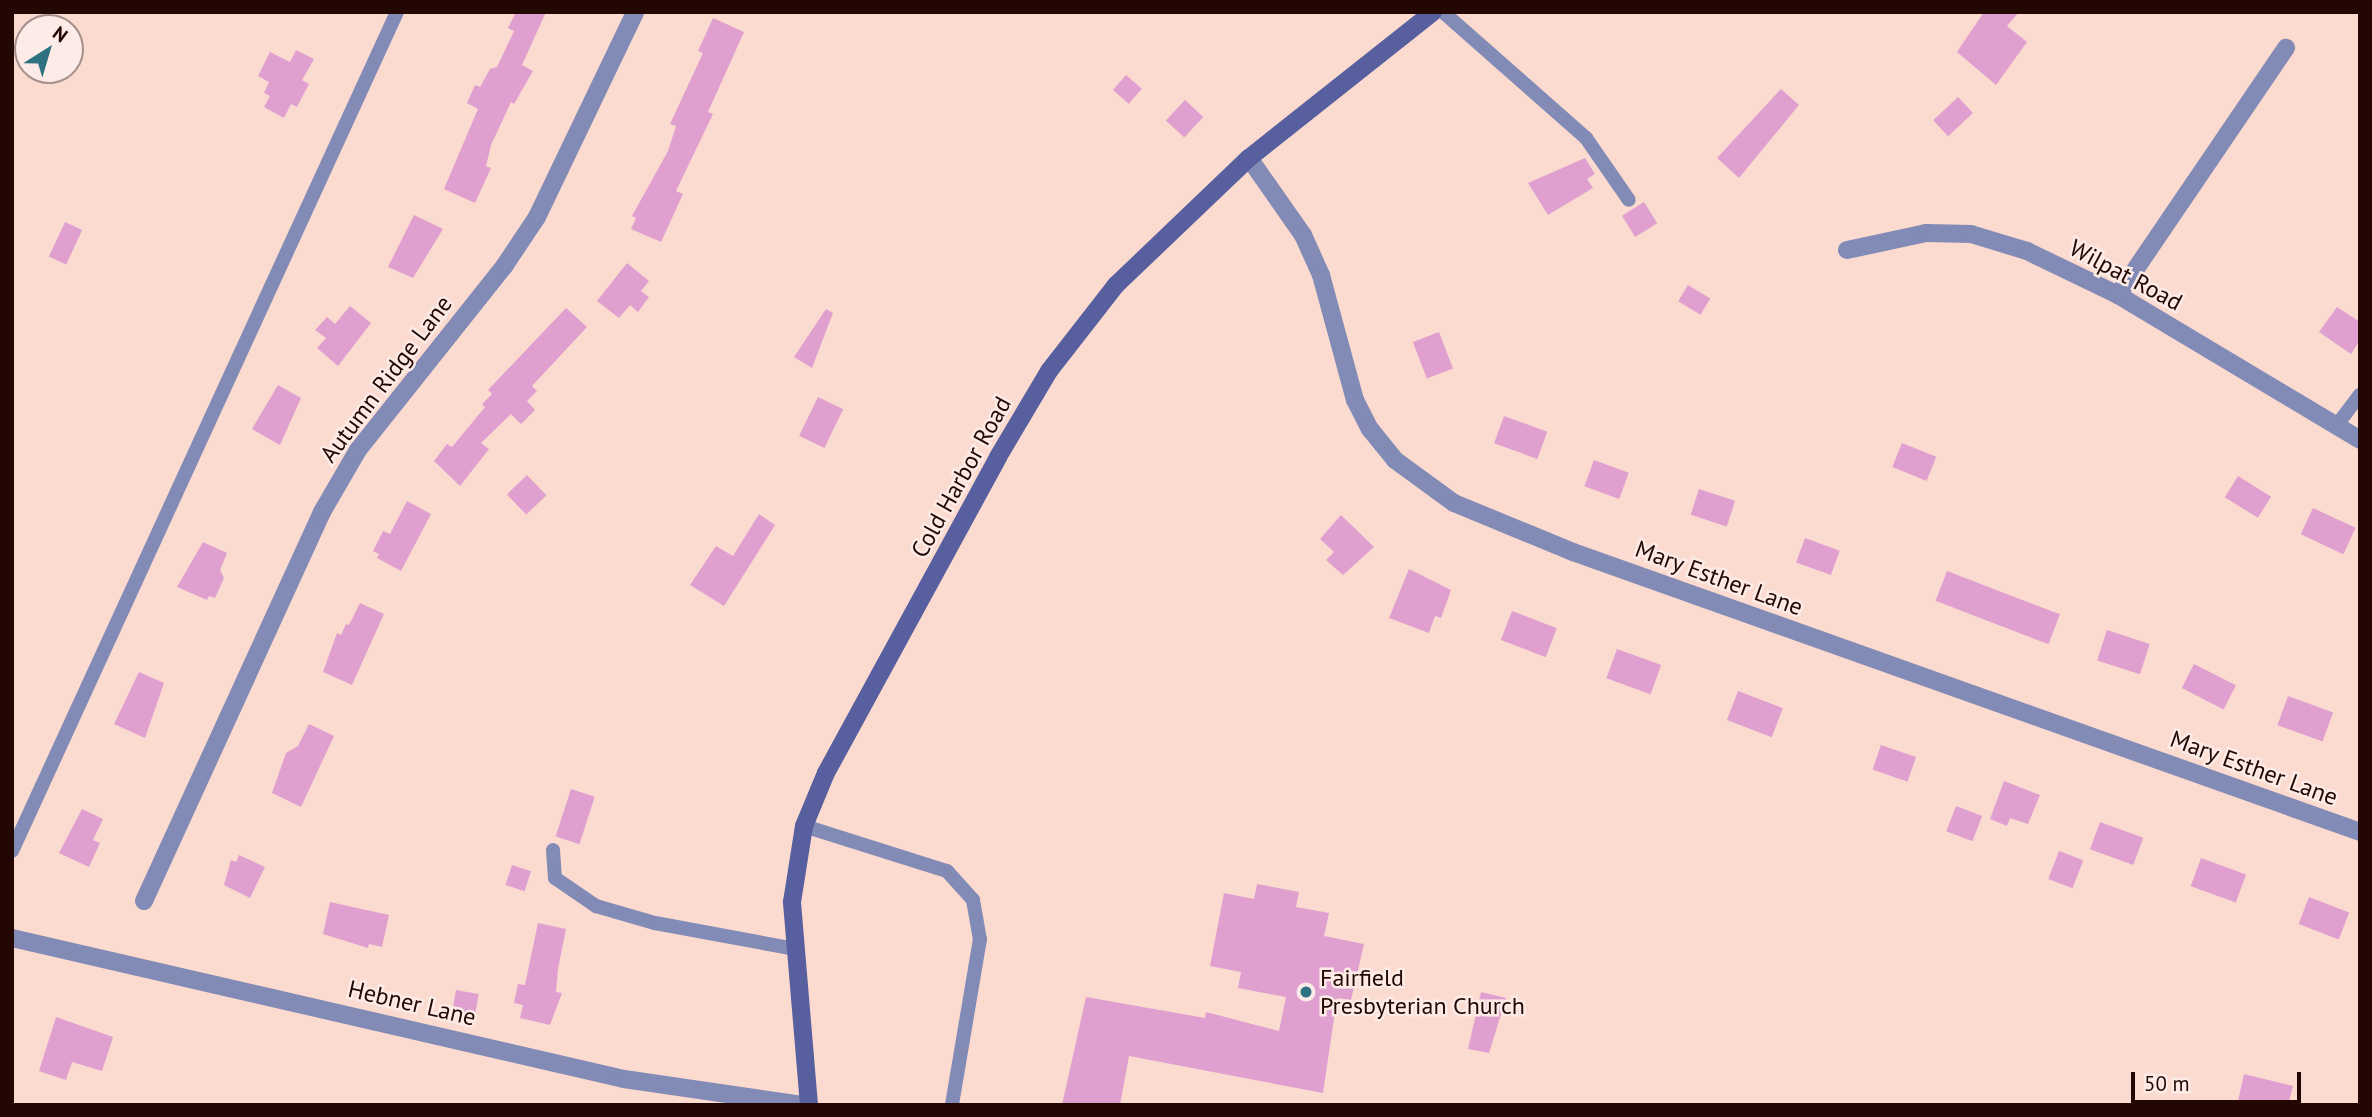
<!DOCTYPE html>
<style>
body{margin:0}
#map{position:relative;width:2372px;height:1117px;overflow:hidden;background:#fbdad0;font-family:"PT Sans",sans-serif}
div>[style]{position:absolute}
[style*='--x']{left:calc(var(--x)*1px);top:calc(var(--y)*1px);width:calc(var(--w)*1px);rotate:calc(var(--a)*1deg)}
.building>*{inset:0;background:#e0a0cf;transform-origin:0 0}
.lane>*{height:14px;margin:-7px;padding:0 7px;transform-origin:7px;border-radius:7px;background:#828ab6}
.street>*{height:18px;margin:-9px;padding:0 9px;transform-origin:9px;border-radius:9px;background:#828ab6}
.secondary>*{height:18px;margin:-9px;padding:0 9px;transform-origin:9px;border-radius:9px;background:#575f9e}
.dots>*{width:19px;height:19px;translate:-50% -50%;box-sizing:border-box;border:4px solid #fcebe6;border-radius:50%}
span{translate:-50% -50%;white-space:nowrap;text-align:center;line-height:1.15;-webkit-text-stroke:5px #fcebe6;paint-order:stroke}
.street-label{font-size:24px;color:#220702}
.poi-label{font-size:24px;color:#220702}
.left{translate:0 -50%;text-align:left}
.frame{position:absolute;inset:0;border:14px solid #220702;pointer-events:none}
.north{position:absolute;left:14px;top:14px;width:70px;height:70px;box-sizing:border-box;background:#fcebe6;border:2px solid #a5908b;border-radius:50%;rotate:37deg;font-size:19px;font-weight:700;line-height:28px;text-align:center;color:#220702}
.north::after{content:'';display:block;margin:auto;width:24px;height:32px;background:#2e7282;clip-path:polygon(50% 0,100% 100%,50% 72%,0 100%)}
.scale{position:absolute;left:2131px;top:1072px;width:170px;height:32px;box-sizing:border-box;border:4px solid #220702;border-top:0;padding-left:9px;font-size:21px;line-height:24px;white-space:nowrap;color:#220702;-webkit-text-stroke:5px #fcebe6;paint-order:stroke}
</style>
<div id="map">
<div class="building">
<div style="clip-path:polygon(516px 12px,546px 12px,522px 65px,533px 71px,514px 104px,511px 102px,491px 145px,486px 166px,491px 168px,475px 203px,444px 189px,478px 109px,467px 103px,475px 85px,480px 87px,490px 69px,497px 67px,514px 31px,508px 28px)"></div>
<div style="clip-path:polygon(1984px 12px,2019px 12px,2007px 26px,2027px 42px,1996px 85px,1957px 52px)"></div>
<div style="clip-path:polygon(713px 18px,744px 32px,708px 112px,713px 114px,676px 191px,683px 194px,661px 242px,631px 229px,636px 218px,632px 216px,668px 151px,676px 126px,670px 124px,703px 53px,698px 51px)"></div>
<div style="clip-path:polygon(296px 50px,314px 59px,302px 80px,309px 84px,297px 107px,291px 104px,284px 118px,264px 107px,270px 96px,264px 93px,269px 82px,258px 76px,270px 52px,290px 62px)"></div>
<div style="left:1126px;top:75px;width:21px;height:20px;rotate:41deg"></div>
<div style="clip-path:polygon(1781px 89px,1799px 105px,1739px 178px,1717px 158px)"></div>
<div style="left:1958px;top:97px;width:22px;height:34px;rotate:47deg"></div>
<div style="left:1185px;top:100px;width:25px;height:28px;rotate:43deg"></div>
<div style="clip-path:polygon(1585px 158px,1595px 174px,1587px 179px,1593px 188px,1548px 215px,1528px 183px)"></div>
<div style="left:1644px;top:202px;width:25px;height:26px;rotate:58deg"></div>
<div style="clip-path:polygon(414px 215px,443px 229px,413px 278px,388px 267px)"></div>
<div style="left:65px;top:222px;width:19px;height:38px;rotate:25deg"></div>
<div style="clip-path:polygon(627px 263px,649px 281px,641px 291px,649px 297px,638px 312px,630px 305px,619px 318px,597px 301px)"></div>
<div style="left:1688px;top:285px;width:26px;height:19px;rotate:31deg"></div>
<div style="clip-path:polygon(350px 306px,371px 323px,338px 366px,317px 348px,326px 338px,315px 330px,327px 317px,335px 324px)"></div>
<div style="clip-path:polygon(2337px 307px,2360px 322px,2360px 340px,2351px 354px,2319px 332px)"></div>
<div style="clip-path:polygon(566px 308px,587px 327px,532px 386px,537px 391px,527px 401px,535px 410px,521px 424px,511px 414px,481px 443px,489px 449px,460px 486px,434px 461px,447px 444px,452px 447px,485px 407px,482px 404px,492px 394px,488px 390px)"></div>
<div style="clip-path:polygon(826px 309px,833px 313px,812px 368px,794px 357px)"></div>
<div style="left:1439px;top:332px;width:39px;height:28px;rotate:69deg"></div>
<div style="clip-path:polygon(278px 385px,301px 398px,280px 445px,252px 429px)"></div>
<div style="left:818px;top:397px;width:28px;height:43px;rotate:26deg"></div>
<div style="left:1504px;top:416px;width:46px;height:29px;rotate:20deg"></div>
<div style="left:1902px;top:443px;width:37px;height:26px;rotate:22deg"></div>
<div style="left:1594px;top:460px;width:37px;height:28px;rotate:20deg"></div>
<div style="left:527px;top:475px;width:28px;height:28px;rotate:46deg"></div>
<div style="left:2238px;top:476px;width:39px;height:25px;rotate:32deg"></div>
<div style="left:1699px;top:489px;width:38px;height:27px;rotate:18deg"></div>
<div style="clip-path:polygon(407px 501px,431px 514px,401px 571px,377px 558px,379px 554px,373px 551px,383px 531px,390px 534px)"></div>
<div style="left:2313px;top:508px;width:47px;height:29px;rotate:25deg"></div>
<div style="clip-path:polygon(759px 514px,775px 525px,724px 606px,690px 585px,716px 546px,733px 556px)"></div>
<div style="clip-path:polygon(1341px 515px,1374px 547px,1343px 575px,1326px 560px,1334px 552px,1320px 539px)"></div>
<div style="left:1805px;top:538px;width:37px;height:26px;rotate:20deg"></div>
<div style="clip-path:polygon(203px 542px,227px 553px,220px 570px,224px 578px,215px 598px,209px 596px,207px 600px,177px 587px)"></div>
<div style="clip-path:polygon(1409px 569px,1451px 590px,1441px 618px,1435px 616px,1429px 633px,1389px 618px)"></div>
<div style="left:1947px;top:571px;width:121px;height:32px;rotate:21deg"></div>
<div style="clip-path:polygon(360px 603px,384px 614px,352px 685px,323px 672px,337px 633px,341px 635px,346px 624px,349px 625px)"></div>
<div style="left:1512px;top:611px;width:48px;height:31px;rotate:21deg"></div>
<div style="left:2107px;top:630px;width:45px;height:32px;rotate:18deg"></div>
<div style="left:1617px;top:649px;width:47px;height:31px;rotate:20deg"></div>
<div style="left:2194px;top:664px;width:47px;height:27px;rotate:27deg"></div>
<div style="clip-path:polygon(139px 672px,164px 683px,145px 738px,114px 724px)"></div>
<div style="left:1738px;top:691px;width:48px;height:31px;rotate:21deg"></div>
<div style="left:2288px;top:696px;width:48px;height:31px;rotate:20deg"></div>
<div style="clip-path:polygon(309px 724px,334px 736px,301px 807px,272px 793px,286px 753px,298px 746px)"></div>
<div style="left:1881px;top:745px;width:37px;height:26px;rotate:19deg"></div>
<div style="clip-path:polygon(2004px 781px,2040px 795px,2028px 824px,2010px 818px,2007px 826px,1990px 819px)"></div>
<div style="left:571px;top:789px;width:25px;height:50px;rotate:18deg"></div>
<div style="left:1956px;top:806px;width:28px;height:27px;rotate:21deg"></div>
<div style="clip-path:polygon(82px 809px,103px 819px,93px 840px,100px 843px,89px 867px,59px 853px)"></div>
<div style="left:2100px;top:822px;width:46px;height:29px;rotate:20deg"></div>
<div style="left:2059px;top:851px;width:26px;height:30px;rotate:21deg"></div>
<div style="clip-path:polygon(239px 855px,265px 867px,250px 898px,224px 885px,231px 860px,236px 862px)"></div>
<div style="left:2201px;top:858px;width:48px;height:30px;rotate:20deg"></div>
<div style="left:512px;top:865px;width:20px;height:21px;rotate:18deg"></div>
<div style="clip-path:polygon(1257px 884px,1299px 892px,1296px 907px,1329px 913px,1324px 936px,1364px 944px,1351px 1000px,1337px 998px,1323px 1093px,1129px 1056px,1120px 1105px,1062px 1105px,1086px 997px,1205px 1018px,1206px 1012px,1279px 1031px,1286px 997px,1238px 988px,1241px 972px,1210px 966px,1224px 893px,1254px 899px)"></div>
<div style="left:2309px;top:897px;width:43px;height:29px;rotate:21deg"></div>
<div style="clip-path:polygon(330px 902px,389px 915px,382px 947px,369px 944px,368px 948px,323px 934px)"></div>
<div style="clip-path:polygon(538px 923px,566px 929px,558px 969px,556px 992px,562px 993px,550px 1025px,520px 1018px,523px 1005px,514px 1003px,518px 984px,525px 985px)"></div>
<div style="left:456px;top:990px;width:23px;height:22px;rotate:10deg"></div>
<div style="clip-path:polygon(1481px 992px,1506px 998px,1489px 1053px,1468px 1049px)"></div>
<div style="clip-path:polygon(56px 1017px,113px 1037px,102px 1071px,72px 1062px,66px 1080px,39px 1071px)"></div>
<div style="clip-path:polygon(2244px 1074px,2293px 1086px,2288px 1105px,2237px 1105px)"></div>
</div>
<div class="lane">
<div style="--x:1443;--y:12;--w:191;--a:41.4"></div>
<div style="--x:1586;--y:138;--w:75;--a:55.3"></div>
<div style="--x:2337;--y:425;--w:38;--a:-53"></div>
<div style="--x:804;--y:826;--w:150;--a:17.5"></div>
<div style="--x:947;--y:871;--w:39;--a:48"></div>
<div style="--x:973;--y:900;--w:40;--a:80"></div>
<div style="--x:980;--y:939;--w:168;--a:99.6"></div>
<div style="--x:553;--y:850;--w:28;--a:86"></div>
<div style="--x:555;--y:878;--w:50;--a:34.3"></div>
<div style="--x:596;--y:906;--w:61;--a:16.1"></div>
<div style="--x:655;--y:923;--w:142;--a:10.5"></div>
<div style="--x:12;--y:851;--w:923;--a:-65.35"></div>
</div>
<div class="street">
<div style="--x:1249;--y:158;--w:94;--a:55"></div>
<div style="--x:1303;--y:235;--w:44;--a:65.8"></div>
<div style="--x:1321;--y:275;--w:130;--a:74.8"></div>
<div style="--x:1355;--y:400;--w:33;--a:63"></div>
<div style="--x:1370;--y:429;--w:40;--a:51"></div>
<div style="--x:1395;--y:460;--w:73;--a:36.1"></div>
<div style="--x:1454;--y:503;--w:129;--a:22.4"></div>
<div style="--x:1573;--y:552;--w:835;--a:19.58"></div>
<div style="--x:1847;--y:250;--w:81;--a:-12.1"></div>
<div style="--x:1926;--y:233;--w:45;--a:1.3"></div>
<div style="--x:1971;--y:234;--w:59;--a:16.9"></div>
<div style="--x:2027;--y:251;--w:101;--a:25.8"></div>
<div style="--x:2118;--y:295;--w:282;--a:30.9"></div>
<div style="--x:2118;--y:295;--w:299;--a:-55.8"></div>
<div style="--x:144;--y:901;--w:428;--a:-65.4"></div>
<div style="--x:322;--y:512;--w:72;--a:-59.9"></div>
<div style="--x:358;--y:450;--w:236;--a:-51.5"></div>
<div style="--x:505;--y:265;--w:58;--a:-56.3"></div>
<div style="--x:537;--y:217;--w:227;--a:-64.4"></div>
<div style="--x:12;--y:938;--w:628;--a:12.97"></div>
<div style="--x:624;--y:1079;--w:180;--a:8.3"></div>
</div>
<div class="secondary">
<div style="--x:809;--y:1105;--w:204;--a:-94.8"></div>
<div style="--x:792;--y:902;--w:77;--a:-81"></div>
<div style="--x:804;--y:826;--w:57;--a:-67.5"></div>
<div style="--x:826;--y:773;--w:360;--a:-61.4"></div>
<div style="--x:998;--y:457;--w:100;--a:-59.3"></div>
<div style="--x:1049;--y:371;--w:109;--a:-52.1"></div>
<div style="--x:1116;--y:285;--w:184;--a:-43.7"></div>
<div style="--x:1249;--y:158;--w:235;--a:-38.4"></div>
</div>
<div class="dots">
<div style="left:1306px;top:992px;background:#2e7282"></div>
</div>
<div class="street-label">
<span style="left:2126px;top:275px;rotate:28deg">Wilpat Road</span>
<span style="left:386px;top:379px;rotate:-53deg">Autumn Ridge Lane</span>
<span style="left:961px;top:477px;rotate:-61deg">Cold Harbor Road</span>
<span style="left:1719px;top:578px;rotate:20deg">Mary Esther Lane</span>
<span style="left:2254px;top:768px;rotate:20deg">Mary Esther Lane</span>
<span style="left:412px;top:1003px;rotate:13deg">Hebner Lane</span>
</div>
<div class="poi-label">
<span class="left" style="left:1320px;top:992px">Fairfield<br>Presbyterian Church</span>
</div>
<div class="frame"></div>
<div class="north">N</div>
<div class="scale">50 m</div>
</div>
